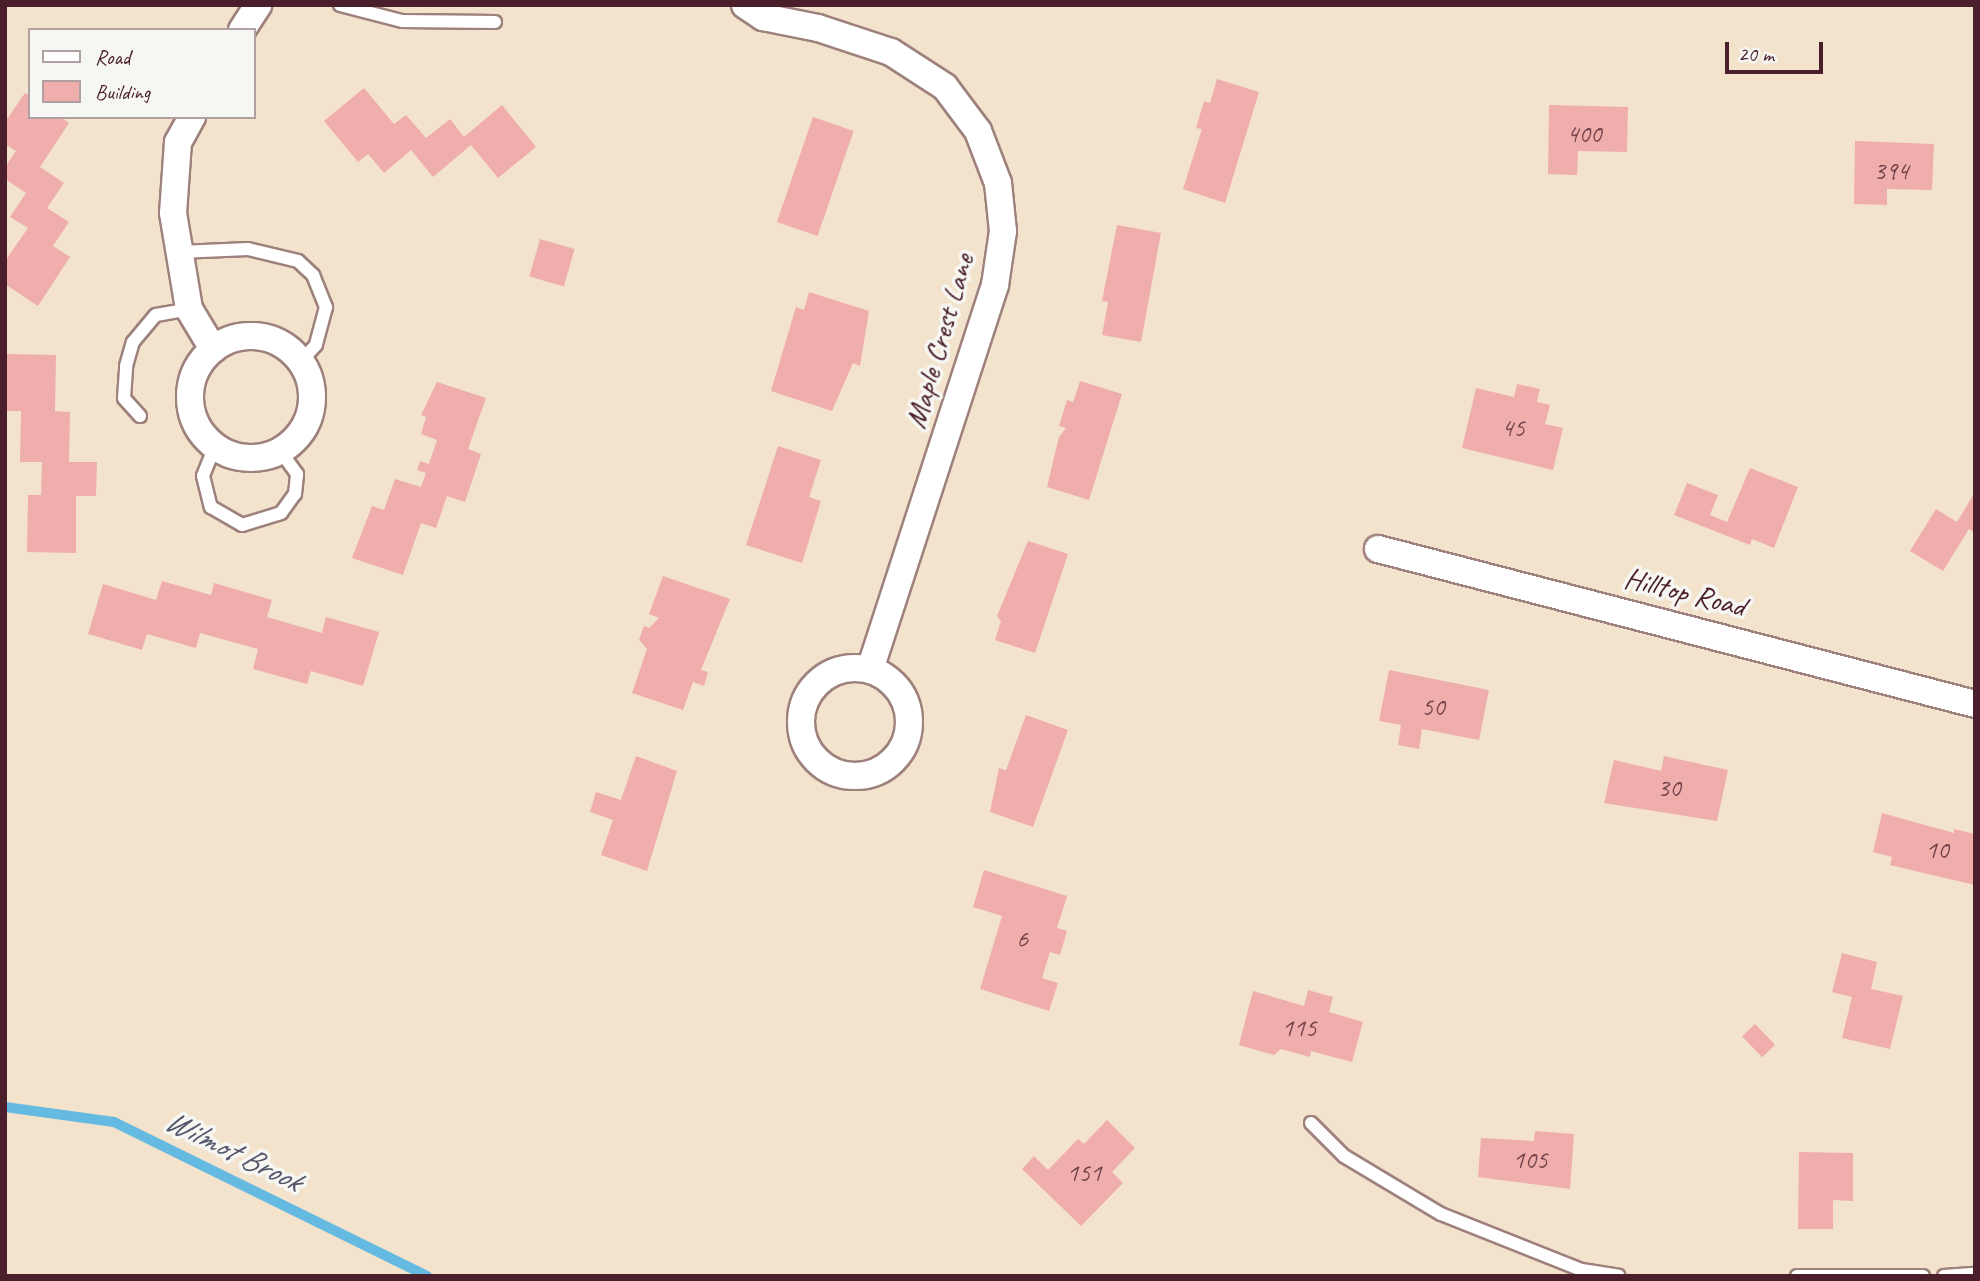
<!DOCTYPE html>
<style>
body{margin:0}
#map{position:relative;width:1980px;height:1281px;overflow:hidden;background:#f3e3cc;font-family:Caveat,sans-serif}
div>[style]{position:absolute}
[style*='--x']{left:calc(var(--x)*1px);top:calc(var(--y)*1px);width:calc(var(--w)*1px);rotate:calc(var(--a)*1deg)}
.stream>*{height:10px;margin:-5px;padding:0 5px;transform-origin:5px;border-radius:5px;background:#65bae1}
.building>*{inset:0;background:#efaeab;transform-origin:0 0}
.roads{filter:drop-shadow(2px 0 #9e817c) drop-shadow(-2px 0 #9e817c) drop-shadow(0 2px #9e817c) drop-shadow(0 -2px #9e817c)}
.lane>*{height:12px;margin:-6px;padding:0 6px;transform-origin:6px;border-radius:6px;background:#fff}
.street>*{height:26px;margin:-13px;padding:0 13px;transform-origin:13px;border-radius:13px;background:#fff}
.street>.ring{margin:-13px;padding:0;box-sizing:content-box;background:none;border:26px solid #fff;border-radius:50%}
span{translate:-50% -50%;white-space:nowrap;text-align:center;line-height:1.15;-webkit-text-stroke:7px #f6f6f2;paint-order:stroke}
.number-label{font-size:26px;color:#73434b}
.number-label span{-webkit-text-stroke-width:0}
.street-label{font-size:30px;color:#4a1f2b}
.water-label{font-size:32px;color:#53556b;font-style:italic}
.frame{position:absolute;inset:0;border:7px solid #4a1f2b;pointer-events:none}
.legend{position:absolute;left:28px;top:28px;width:228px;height:91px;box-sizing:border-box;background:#f6f6f2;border:2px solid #b1a0a2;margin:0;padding:9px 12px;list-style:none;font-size:21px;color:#4a1f2b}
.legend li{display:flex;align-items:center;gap:14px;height:35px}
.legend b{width:35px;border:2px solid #b1a0a2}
.scale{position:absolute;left:1725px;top:42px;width:98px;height:32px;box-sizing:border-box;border:4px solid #4a1f2b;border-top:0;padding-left:9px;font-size:21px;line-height:24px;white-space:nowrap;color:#4a1f2b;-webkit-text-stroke:5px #f6f6f2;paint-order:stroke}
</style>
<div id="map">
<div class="stream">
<div style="--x:5;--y:1107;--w:110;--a:7.8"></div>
<div style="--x:114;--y:1122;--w:349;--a:26.2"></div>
</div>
<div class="building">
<div style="clip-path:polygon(1217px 79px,1259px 92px,1225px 203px,1183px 189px,1202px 129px,1196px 128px,1204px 101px,1210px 103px)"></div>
<div style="clip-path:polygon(364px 88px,394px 124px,406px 115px,426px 138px,450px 119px,464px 137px,502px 105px,536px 147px,498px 178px,471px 145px,433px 177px,411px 150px,384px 173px,368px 154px,358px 162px,324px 121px)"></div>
<div style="clip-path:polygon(25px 93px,30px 96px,30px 117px,60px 117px,69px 123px,40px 167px,64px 183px,47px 208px,69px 222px,53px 246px,70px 257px,38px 306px,5px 284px,5px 261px,28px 228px,10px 217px,26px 193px,5px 179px,5px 167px,16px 151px,5px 144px,5px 122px)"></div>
<div style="clip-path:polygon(1549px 105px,1628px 107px,1627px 152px,1578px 151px,1577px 175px,1548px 174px)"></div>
<div style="left:813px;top:117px;width:43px;height:111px;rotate:19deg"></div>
<div style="clip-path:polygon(1855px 141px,1934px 144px,1932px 190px,1887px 189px,1887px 205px,1854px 204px)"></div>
<div style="clip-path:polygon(1117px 225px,1161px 233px,1141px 342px,1102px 335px,1108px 302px,1102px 301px)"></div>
<div style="left:540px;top:239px;width:36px;height:39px;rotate:16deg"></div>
<div style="clip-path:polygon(809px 292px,869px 311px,860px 366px,853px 363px,832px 411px,771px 391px,796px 307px,804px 310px)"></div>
<div style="clip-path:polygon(6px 354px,56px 355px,55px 411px,70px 412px,69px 462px,97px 462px,96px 496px,76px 496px,76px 553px,27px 552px,28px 495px,41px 495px,42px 462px,20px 462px,21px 411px,5px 411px)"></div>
<div style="clip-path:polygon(1080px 381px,1122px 394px,1089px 500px,1047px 487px,1059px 437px,1066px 428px,1059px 426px,1067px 400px,1073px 402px)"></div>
<div style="clip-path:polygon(437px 382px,486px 398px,468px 449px,481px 454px,465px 502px,447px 496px,436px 528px,421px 523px,403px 575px,352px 558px,372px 506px,384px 510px,395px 479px,421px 487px,426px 473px,417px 470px,420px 461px,429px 464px,437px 440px,421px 434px,426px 417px,421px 415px)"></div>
<div style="clip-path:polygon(1517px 384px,1540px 389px,1537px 402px,1550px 405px,1545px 424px,1563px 428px,1553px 470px,1462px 448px,1476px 388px,1514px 397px)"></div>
<div style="clip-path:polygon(778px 446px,821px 460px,809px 497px,821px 501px,802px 563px,746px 545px)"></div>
<div style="clip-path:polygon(1750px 468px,1798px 487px,1774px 548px,1752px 539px,1750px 545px,1674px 515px,1687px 483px,1718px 495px,1710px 515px,1727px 522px)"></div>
<div style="clip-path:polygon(1975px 492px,1975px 533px,1969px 529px,1943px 571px,1910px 551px,1936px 509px,1957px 522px)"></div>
<div style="clip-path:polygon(1028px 541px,1068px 554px,1035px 653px,995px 640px,1001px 621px,997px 616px)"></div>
<div style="clip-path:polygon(663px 576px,730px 599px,701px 670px,708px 672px,704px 686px,693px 682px,683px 710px,632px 693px,647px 649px,639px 640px,644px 626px,649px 628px,659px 618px,649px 614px)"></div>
<div style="clip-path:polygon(162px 581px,211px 595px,214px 583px,272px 600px,267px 617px,322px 633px,326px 617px,379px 632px,363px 686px,311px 671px,307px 684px,253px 669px,258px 649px,200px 633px,196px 648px,147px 634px,142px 650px,88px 634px,103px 584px,156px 600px)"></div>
<div style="clip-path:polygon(1389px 670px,1489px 690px,1479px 740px,1422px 729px,1419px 749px,1398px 745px,1401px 725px,1379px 721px)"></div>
<div style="clip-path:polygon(1026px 715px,1068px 730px,1033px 827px,990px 812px,999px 768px,1006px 770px)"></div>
<div style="clip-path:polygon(636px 756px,677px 771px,647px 871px,601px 855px,613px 820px,590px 812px,596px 792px,621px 800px)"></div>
<div style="clip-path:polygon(1664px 756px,1728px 770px,1717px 821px,1604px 803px,1614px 760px,1661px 771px)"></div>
<div style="clip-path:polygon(1882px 813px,1954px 833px,1954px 829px,1975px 834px,1975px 885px,1890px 865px,1892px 857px,1873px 852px)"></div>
<div style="clip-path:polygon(984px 870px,1067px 896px,1057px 928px,1067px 931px,1060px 955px,1050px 952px,1042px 978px,1058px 983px,1049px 1011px,980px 989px,1002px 916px,973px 907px)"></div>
<div style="clip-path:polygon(1842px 953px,1877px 962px,1871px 989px,1903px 996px,1890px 1049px,1842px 1038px,1852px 997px,1832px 992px)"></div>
<div style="clip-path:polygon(1308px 990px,1333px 997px,1329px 1012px,1363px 1022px,1352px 1062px,1311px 1051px,1310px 1057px,1281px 1049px,1274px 1055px,1239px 1045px,1253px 991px,1304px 1006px)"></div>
<div style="left:1755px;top:1024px;width:29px;height:18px;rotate:46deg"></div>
<div style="clip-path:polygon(1107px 1120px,1135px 1148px,1112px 1172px,1123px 1183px,1081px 1226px,1022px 1169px,1034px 1156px,1048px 1170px,1078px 1139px,1084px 1144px)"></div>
<div style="clip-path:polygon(1535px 1131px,1574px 1134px,1570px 1189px,1478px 1177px,1481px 1138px,1534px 1141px)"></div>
<div style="clip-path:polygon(1799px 1152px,1853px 1153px,1853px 1201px,1833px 1200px,1833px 1229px,1798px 1229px)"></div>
</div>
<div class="roads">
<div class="lane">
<div style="--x:340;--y:5;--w:64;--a:14.5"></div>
<div style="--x:402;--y:21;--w:93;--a:0.6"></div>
<div style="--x:180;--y:252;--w:68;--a:-2.5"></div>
<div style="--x:248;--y:249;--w:51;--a:13.5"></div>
<div style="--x:298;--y:261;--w:21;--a:43"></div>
<div style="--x:313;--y:275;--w:35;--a:68"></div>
<div style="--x:326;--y:307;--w:39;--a:105"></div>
<div style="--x:316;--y:345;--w:23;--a:133"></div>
<div style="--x:140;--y:416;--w:24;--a:-132"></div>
<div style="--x:124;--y:398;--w:32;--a:-86"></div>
<div style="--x:126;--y:366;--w:25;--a:-74"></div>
<div style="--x:133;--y:342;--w:35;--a:-50"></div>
<div style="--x:156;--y:315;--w:34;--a:-10"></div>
<div style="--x:215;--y:446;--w:32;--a:112"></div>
<div style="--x:203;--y:476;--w:32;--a:76"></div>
<div style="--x:211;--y:507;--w:36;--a:30"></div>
<div style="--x:242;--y:525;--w:41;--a:-17.1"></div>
<div style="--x:281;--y:513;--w:24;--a:-54"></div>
<div style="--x:295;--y:494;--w:20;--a:-84"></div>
<div style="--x:297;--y:474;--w:29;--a:-126"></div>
<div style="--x:1311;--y:1123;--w:47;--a:45"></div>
<div style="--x:1344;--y:1156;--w:113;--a:30.9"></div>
<div style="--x:1441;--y:1214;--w:152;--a:21.7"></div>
<div style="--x:1582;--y:1270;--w:37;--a:9"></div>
<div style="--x:1797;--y:1276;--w:126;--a:0"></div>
<div style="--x:1944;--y:1276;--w:31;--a:-4"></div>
</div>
<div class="street">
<div style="--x:745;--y:5;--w:22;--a:34"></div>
<div style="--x:763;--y:17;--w:56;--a:11.3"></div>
<div style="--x:818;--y:28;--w:77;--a:18.2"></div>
<div style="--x:891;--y:52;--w:64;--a:32.9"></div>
<div style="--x:945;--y:87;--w:55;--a:53.1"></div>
<div style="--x:978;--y:131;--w:56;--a:69"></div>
<div style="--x:998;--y:183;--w:48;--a:84.1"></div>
<div style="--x:1003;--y:231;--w:55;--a:98.4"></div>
<div style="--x:995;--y:285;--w:404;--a:108"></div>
<div style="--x:242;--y:30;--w:30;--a:-57"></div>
<div style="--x:192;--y:117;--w:29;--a:119"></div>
<div style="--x:178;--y:142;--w:71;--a:94"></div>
<div style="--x:173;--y:213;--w:97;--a:80.5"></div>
<div style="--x:189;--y:309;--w:47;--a:59"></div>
<div class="ring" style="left:190px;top:336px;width:96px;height:96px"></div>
<div style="--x:1378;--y:549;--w:617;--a:14.55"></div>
<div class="ring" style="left:801px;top:668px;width:82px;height:82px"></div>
</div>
</div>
<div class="number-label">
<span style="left:1584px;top:134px">400</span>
<span style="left:1891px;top:171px">394</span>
<span style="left:1513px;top:428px">45</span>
<span style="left:1433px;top:707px">50</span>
<span style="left:1669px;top:788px">30</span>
<span style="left:1937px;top:850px">10</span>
<span style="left:1022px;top:939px">6</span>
<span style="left:1299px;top:1028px">115</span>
<span style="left:1530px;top:1160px">105</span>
<span style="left:1084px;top:1173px">151</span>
</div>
<div class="street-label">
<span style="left:939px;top:341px;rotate:-74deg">Maple Crest Lane</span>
<span style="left:1685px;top:592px;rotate:14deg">Hilltop Road</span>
</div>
<div class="water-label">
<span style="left:233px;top:1151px;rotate:26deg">Wilmot Brook</span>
</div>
<div class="frame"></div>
<ul class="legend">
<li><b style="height:9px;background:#fff"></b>Road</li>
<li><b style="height:19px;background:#efaeab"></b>Building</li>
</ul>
<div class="scale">20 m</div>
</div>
